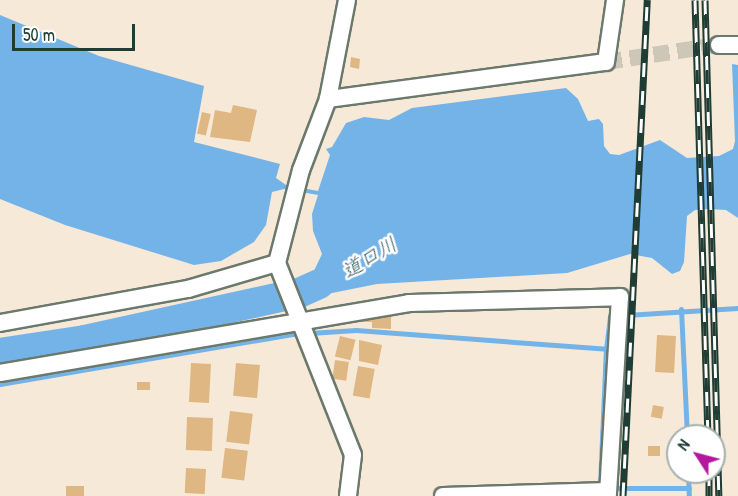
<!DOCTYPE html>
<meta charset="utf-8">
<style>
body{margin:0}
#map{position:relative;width:738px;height:496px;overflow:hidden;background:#f7e9d7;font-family:"Patrick Hand","Klee One",sans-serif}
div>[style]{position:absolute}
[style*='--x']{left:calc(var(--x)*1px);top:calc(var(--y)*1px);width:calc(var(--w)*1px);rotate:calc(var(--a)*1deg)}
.water>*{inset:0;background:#74b3e8}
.stream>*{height:5px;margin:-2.5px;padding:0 2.5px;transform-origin:2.5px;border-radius:2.5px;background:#74b3e8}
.river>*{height:30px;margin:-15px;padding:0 15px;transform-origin:15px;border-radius:15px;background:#74b3e8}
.building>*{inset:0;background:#deb783;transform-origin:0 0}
.minor-tunnel>*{height:16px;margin-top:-8px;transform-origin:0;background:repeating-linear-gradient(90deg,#ccc7b6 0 16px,transparent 0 24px)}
.roads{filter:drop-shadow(2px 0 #6b796d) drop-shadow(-2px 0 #6b796d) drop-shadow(0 2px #6b796d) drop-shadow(0 -2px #6b796d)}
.minor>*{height:16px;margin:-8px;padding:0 8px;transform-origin:8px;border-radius:8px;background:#fff}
.rail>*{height:7px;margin-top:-3.5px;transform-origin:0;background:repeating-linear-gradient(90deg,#fff 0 14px,#1f3d34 0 28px);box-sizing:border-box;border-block:2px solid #1f3d34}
span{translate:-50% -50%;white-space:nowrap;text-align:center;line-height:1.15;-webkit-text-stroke:5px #fff;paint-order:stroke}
.water-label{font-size:20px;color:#39606a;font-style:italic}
.north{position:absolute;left:666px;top:424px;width:60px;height:60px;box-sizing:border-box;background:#fff;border:2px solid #a5b1ae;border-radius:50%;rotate:306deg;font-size:16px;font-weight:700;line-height:24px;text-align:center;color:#1f3d34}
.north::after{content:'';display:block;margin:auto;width:21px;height:27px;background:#b5179e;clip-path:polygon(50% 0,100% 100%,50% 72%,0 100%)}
.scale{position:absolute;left:12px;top:24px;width:123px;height:27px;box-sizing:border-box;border:3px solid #1f3d34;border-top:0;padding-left:8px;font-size:18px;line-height:21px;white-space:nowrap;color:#1f3d34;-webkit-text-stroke:4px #fff;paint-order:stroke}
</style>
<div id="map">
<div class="water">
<div style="clip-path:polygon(0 15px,99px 56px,204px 86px,194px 142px,280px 164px,276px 178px,286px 185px,318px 191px,330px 155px,326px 149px,332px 147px,346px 123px,364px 117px,389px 120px,412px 108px,566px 88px,578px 99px,588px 121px,599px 119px,603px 124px,604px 146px,610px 154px,619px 155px,660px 140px,687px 158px,719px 156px,733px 149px,735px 141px,732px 64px,738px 65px,738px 218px,726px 210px,708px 209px,695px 210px,687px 216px,684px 262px,680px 271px,672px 274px,652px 258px,630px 254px,567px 273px,377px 284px,322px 295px,301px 306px,292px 285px,311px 277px,322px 254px,313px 231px,312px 214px,318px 195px,284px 189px,272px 192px,266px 225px,254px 242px,221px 261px,194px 265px,65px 225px,0 199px)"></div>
</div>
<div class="stream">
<div style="--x:681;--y:309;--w:127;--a:87.3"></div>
<div style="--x:0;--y:384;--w:298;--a:-9.7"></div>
<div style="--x:294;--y:334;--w:62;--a:-3.7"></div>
<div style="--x:356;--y:330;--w:251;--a:4.3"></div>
<div style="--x:606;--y:349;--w:33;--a:-83"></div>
<div style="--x:610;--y:316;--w:128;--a:-3.6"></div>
<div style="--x:688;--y:472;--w:24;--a:88"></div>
<div style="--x:600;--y:485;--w:136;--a:-87.5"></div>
<div style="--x:612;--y:488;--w:77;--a:0"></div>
</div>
<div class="river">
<div style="--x:0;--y:353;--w:86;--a:-8.7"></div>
<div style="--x:85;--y:340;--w:219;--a:-12.4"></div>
<div style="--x:299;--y:293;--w:22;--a:-24"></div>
</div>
<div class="building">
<div style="clip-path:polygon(351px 57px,360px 59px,359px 69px,350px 67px)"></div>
<div style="clip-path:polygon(233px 105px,257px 110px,250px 142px,210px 137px,215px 110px,231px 113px)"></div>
<div style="left:202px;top:112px;width:9px;height:22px;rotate:13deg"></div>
<div style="clip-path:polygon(363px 313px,391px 314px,391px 329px,372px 328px,372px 322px,362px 322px)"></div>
<div style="left:657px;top:335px;width:19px;height:37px;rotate:3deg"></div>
<div style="left:340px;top:336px;width:16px;height:21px;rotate:14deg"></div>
<div style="clip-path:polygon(359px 340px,382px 345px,378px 365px,359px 361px)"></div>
<div style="left:335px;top:360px;width:14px;height:19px;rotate:8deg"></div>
<div style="left:191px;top:363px;width:20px;height:39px;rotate:3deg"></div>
<div style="left:236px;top:363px;width:24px;height:33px;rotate:5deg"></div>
<div style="left:358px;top:366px;width:17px;height:30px;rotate:10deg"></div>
<div style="left:150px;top:382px;width:8px;height:13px;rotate:90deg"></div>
<div style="left:653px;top:405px;width:11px;height:12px;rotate:10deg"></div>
<div style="left:230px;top:411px;width:23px;height:31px;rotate:7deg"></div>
<div style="left:187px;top:417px;width:26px;height:33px;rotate:2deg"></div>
<div style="left:648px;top:446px;width:12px;height:10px"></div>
<div style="left:225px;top:448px;width:23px;height:30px;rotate:7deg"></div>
<div style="left:186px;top:468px;width:20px;height:25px;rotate:3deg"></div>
<div style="left:84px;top:486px;width:10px;height:18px;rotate:90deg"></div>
</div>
<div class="minor-tunnel">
<div style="--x:606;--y:62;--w:114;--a:-8.6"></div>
</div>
<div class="roads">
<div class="minor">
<div style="--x:347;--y:0;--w:101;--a:100.9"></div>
<div style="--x:328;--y:99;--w:76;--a:110.8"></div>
<div style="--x:301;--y:170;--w:96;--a:104.5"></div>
<div style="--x:277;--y:263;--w:206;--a:68.4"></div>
<div style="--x:353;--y:455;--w:41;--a:97"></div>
<div style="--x:719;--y:45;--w:19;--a:0"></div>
<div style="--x:328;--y:99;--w:280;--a:-7.6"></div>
<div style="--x:606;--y:62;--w:63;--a:-81.7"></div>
<div style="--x:0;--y:323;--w:191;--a:-10.3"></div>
<div style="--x:188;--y:289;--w:93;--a:-16.3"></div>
<div style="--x:0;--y:373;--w:415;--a:-9.7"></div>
<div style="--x:409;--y:303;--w:211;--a:-1.6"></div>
<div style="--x:620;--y:297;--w:199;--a:93.5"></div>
<div style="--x:443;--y:496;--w:165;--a:-1.7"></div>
</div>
</div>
<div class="rail">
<div style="--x:695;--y:0;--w:436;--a:88.3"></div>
<div style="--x:705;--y:0;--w:496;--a:88.4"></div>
<div style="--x:709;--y:472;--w:24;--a:90"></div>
<div style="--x:623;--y:496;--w:497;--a:-87.2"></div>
</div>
<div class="water-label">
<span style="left:369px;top:257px;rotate:-31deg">道口川</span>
</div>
<div class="north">N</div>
<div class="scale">50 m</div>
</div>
